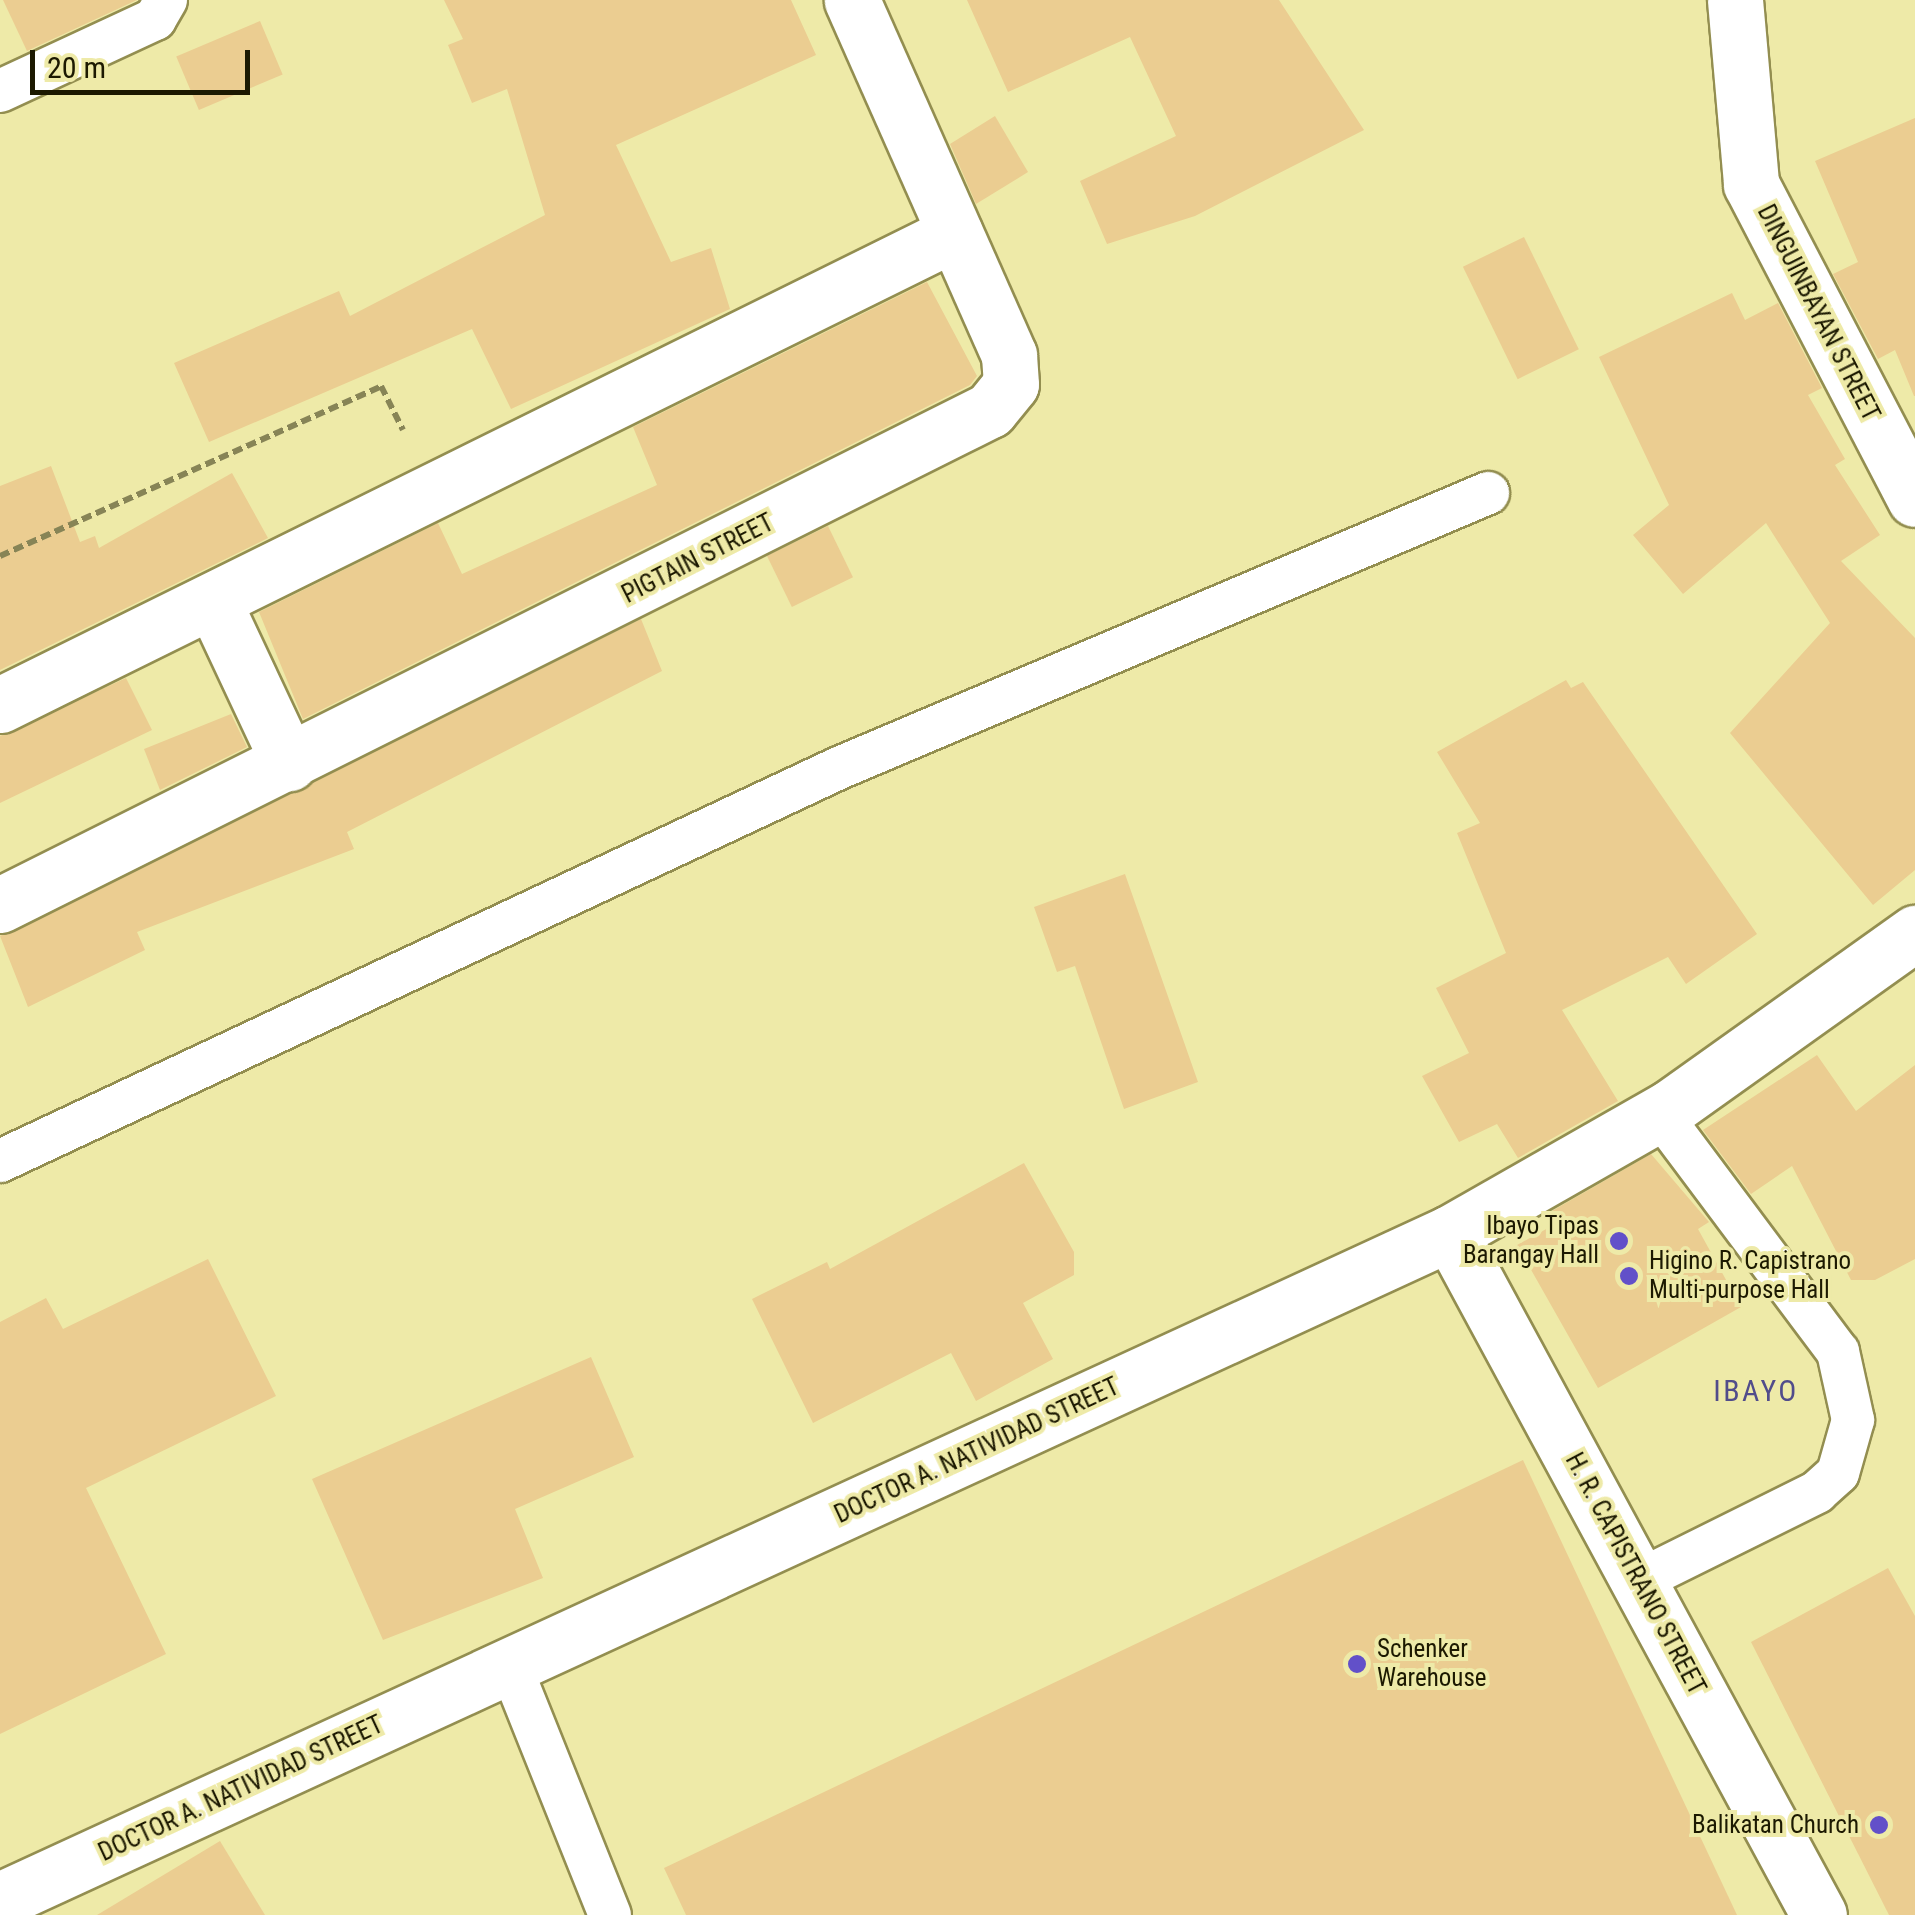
<!DOCTYPE html>
<style>
body{margin:0}
#map{position:relative;width:1915px;height:1915px;overflow:hidden;background:#eeeaa8;font-family:"Roboto Condensed",sans-serif}
div>[style]{position:absolute}
[style*='--x']{left:calc(var(--x)*1px);top:calc(var(--y)*1px);width:calc(var(--w)*1px);rotate:calc(var(--a)*1deg)}
.building>*{inset:0;background:#ebcd91;transform-origin:0 0}
.path>*{height:6px;margin-top:-3px;transform-origin:0;background:repeating-linear-gradient(90deg,#878456 0 10px,transparent 0 15px)}
.roads{filter:drop-shadow(2px 0 #938e50) drop-shadow(-2px 0 #938e50) drop-shadow(0 2px #938e50) drop-shadow(0 -2px #938e50)}
.service>*{height:42px;margin:-21px;padding:0 21px;transform-origin:21px;border-radius:21px;background:#fff}
.minor>*{height:55px;margin:-27.5px;padding:0 27.5px;transform-origin:27.5px;border-radius:27.5px;background:#fff}
.tertiary>*{height:55px;margin:-27.5px;padding:0 27.5px;transform-origin:27.5px;border-radius:27.5px;background:#fff}
.secondary>*{height:55px;margin:-27.5px;padding:0 27.5px;transform-origin:27.5px;border-radius:27.5px;background:#fff}
.dots>*{width:28px;height:28px;translate:-50% -50%;box-sizing:border-box;border:5px solid #eeeaa8;border-radius:50%}
span{translate:-50% -50%;white-space:nowrap;text-align:center;line-height:1.15;-webkit-text-stroke:8px #eeeaa8;paint-order:stroke}
.street-label{font-size:25px;color:#1c1901}
.poi-label{font-size:25px;color:#1c1901}
.right{translate:-100% -50%;text-align:right}
.left{translate:0 -50%;text-align:left}
.quarter-label{font-size:30px;color:#514c8b;letter-spacing:2.5px}
.scale{position:absolute;left:30px;top:50px;width:220px;height:45px;box-sizing:border-box;border:5px solid #1c1901;border-top:0;padding-left:12px;font-size:30px;line-height:35px;white-space:nowrap;color:#1c1901;-webkit-text-stroke:8px #eeeaa8;paint-order:stroke}
</style>
<div id="map">
<div class="building">
<div style="clip-path:polygon(3px 0,137px 0,27px 51px)"></div>
<div style="clip-path:polygon(444px 0,791px 0,816px 55px,616px 145px,671px 262px,711px 248px,730px 309px,511px 409px,472px 329px,209px 442px,174px 363px,339px 291px,350px 316px,545px 215px,507px 89px,472px 103px,448px 45px,463px 39px)"></div>
<div style="clip-path:polygon(967px 0,1279px 0,1364px 130px,1195px 216px,1107px 244px,1080px 181px,1176px 136px,1130px 37px,1008px 92px)"></div>
<div style="left:260px;top:21px;width:58px;height:91px;rotate:67deg"></div>
<div style="clip-path:polygon(995px 116px,1028px 172px,976px 204px,950px 144px)"></div>
<div style="clip-path:polygon(1915px 118px,1915px 396px,1914px 396px,1895px 350px,1878px 359px,1833px 274px,1858px 262px,1815px 161px)"></div>
<div style="left:1524px;top:237px;width:125px;height:68px;rotate:64deg"></div>
<div style="clip-path:polygon(927px 282px,977px 376px,970px 385px,303px 719px,259px 612px,438px 523px,462px 574px,657px 485px,633px 427px)"></div>
<div style="clip-path:polygon(1732px 293px,1745px 320px,1778px 303px,1822px 388px,1808px 395px,1845px 459px,1835px 465px,1880px 535px,1841px 561px,1915px 638px,1915px 870px,1873px 905px,1730px 733px,1830px 623px,1766px 523px,1683px 594px,1633px 535px,1669px 505px,1599px 357px)"></div>
<div style="clip-path:polygon(51px 466px,80px 542px,95px 536px,99px 548px,232px 473px,268px 538px,0 670px,0 486px)"></div>
<div style="left:828px;top:526px;width:57px;height:68px;rotate:64deg"></div>
<div style="clip-path:polygon(641px 619px,662px 671px,347px 832px,354px 849px,137px 932px,145px 950px,28px 1007px,0 936px)"></div>
<div style="clip-path:polygon(126px 678px,152px 730px,0 803px,0 736px)"></div>
<div style="clip-path:polygon(1566px 680px,1571px 688px,1583px 682px,1757px 934px,1686px 984px,1668px 957px,1562px 1010px,1618px 1101px,1518px 1158px,1497px 1124px,1459px 1142px,1422px 1076px,1469px 1053px,1436px 988px,1506px 953px,1457px 833px,1480px 823px,1437px 752px)"></div>
<div style="clip-path:polygon(231px 714px,247px 747px,160px 790px,144px 749px)"></div>
<div style="clip-path:polygon(1125px 874px,1198px 1082px,1124px 1109px,1075px 966px,1057px 972px,1034px 907px)"></div>
<div style="clip-path:polygon(1817px 1055px,1856px 1111px,1915px 1065px,1915px 1259px,1875px 1280px,1851px 1280px,1792px 1166px,1751px 1194px,1703px 1130px)"></div>
<div style="clip-path:polygon(1651px 1154px,1709px 1222px,1698px 1229px,1741px 1307px,1598px 1388px,1517px 1245px,1559px 1222px,1552px 1211px)"></div>
<div style="clip-path:polygon(1024px 1163px,1074px 1252px,1074px 1275px,1023px 1303px,1053px 1359px,976px 1401px,951px 1353px,813px 1423px,752px 1299px,827px 1262px,830px 1269px)"></div>
<div style="clip-path:polygon(208px 1259px,276px 1396px,86px 1488px,166px 1654px,0 1734px,0 1322px,46px 1298px,63px 1329px)"></div>
<div style="clip-path:polygon(591px 1357px,634px 1457px,515px 1509px,543px 1578px,383px 1640px,312px 1479px)"></div>
<div style="clip-path:polygon(1523px 1460px,1737px 1915px,686px 1915px,664px 1868px)"></div>
<div style="clip-path:polygon(1888px 1568px,1915px 1616px,1915px 1915px,1889px 1915px,1751px 1642px)"></div>
<div style="clip-path:polygon(220px 1841px,265px 1915px,97px 1915px)"></div>
</div>
<div class="path">
<div style="--x:0;--y:556;--w:417;--a:-24"></div>
<div style="--x:381;--y:386;--w:49;--a:63.4"></div>
</div>
<div class="roads">
<div class="service">
<div style="--x:0;--y:91;--w:171;--a:-24.9"></div>
<div style="--x:155;--y:19;--w:22;--a:-60"></div>
<div style="--x:0;--y:1161;--w:926;--a:-25.1"></div>
<div style="--x:839;--y:768;--w:705;--a:-22.96"></div>
<div style="--x:1638;--y:1581;--w:200;--a:-26.4"></div>
<div style="--x:1817;--y:1492;--w:28;--a:-42"></div>
<div style="--x:1838;--y:1473;--w:55;--a:-74.2"></div>
<div style="--x:1853;--y:1420;--w:70;--a:-102.4"></div>
<div style="--x:1838;--y:1352;--w:297;--a:-126.8"></div>
<div style="--x:510;--y:1665;--w:269;--a:68.2"></div>
</div>
<div class="minor">
<div style="--x:1735;--y:0;--w:185;--a:85"></div>
<div style="--x:1751;--y:184;--w:355;--a:62.5"></div>
<div style="--x:214;--y:603;--w:177;--a:64.9"></div>
<div style="--x:0;--y:705;--w:1065;--a:-26.3"></div>
<div style="--x:0;--y:905;--w:1107;--a:-26.57"></div>
<div style="--x:990;--y:410;--w:33;--a:-51"></div>
<div style="--x:1011;--y:384;--w:29;--a:-94"></div>
<div style="--x:1009;--y:355;--w:388;--a:-113.9"></div>
</div>
<div class="tertiary">
<div style="--x:1450;--y:1233;--w:775;--a:61.58"></div>
</div>
<div class="secondary">
<div style="--x:0;--y:1900;--w:1596;--a:-24.7"></div>
<div style="--x:1450;--y:1233;--w:254;--a:-29.7"></div>
<div style="--x:1671;--y:1107;--w:300;--a:-35.5"></div>
</div>
</div>
<div class="dots">
<div style="left:1619px;top:1241px;background:#6250c9"></div>
<div style="left:1629px;top:1276px;background:#6250c9"></div>
<div style="left:1357px;top:1664px;background:#6250c9"></div>
<div style="left:1879px;top:1825px;background:#6250c9"></div>
</div>
<div class="street-label">
<span style="left:1818px;top:313px;rotate:63deg">DINGUINBAYAN STREET</span>
<span style="left:698px;top:559px;rotate:-27deg">PIGTAIN STREET</span>
<span style="left:977px;top:1451px;rotate:-25deg">DOCTOR A. NATIVIDAD STREET</span>
<span style="left:1635px;top:1574px;rotate:62deg">H. R. CAPISTRANO STREET</span>
<span style="left:241px;top:1789px;rotate:-25deg">DOCTOR A. NATIVIDAD STREET</span>
</div>
<div class="poi-label">
<span class="right" style="left:1599px;top:1241px">Ibayo Tipas<br>Barangay Hall</span>
<span class="left" style="left:1649px;top:1276px">Higino R. Capistrano<br>Multi-purpose Hall</span>
<span class="left" style="left:1377px;top:1664px">Schenker<br>Warehouse</span>
<span class="right" style="left:1859px;top:1825px">Balikatan Church</span>
</div>
<div class="quarter-label">
<span style="left:1756px;top:1391px">IBAYO</span>
</div>
<div class="scale">20 m</div>
</div>
